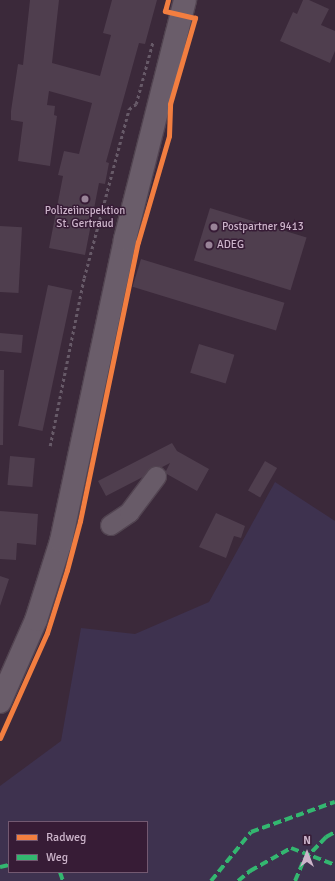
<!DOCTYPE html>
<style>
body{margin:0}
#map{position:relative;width:335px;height:881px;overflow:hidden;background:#3b293a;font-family:Signika,sans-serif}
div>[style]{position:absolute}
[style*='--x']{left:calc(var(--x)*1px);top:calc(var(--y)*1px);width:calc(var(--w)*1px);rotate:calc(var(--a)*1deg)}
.green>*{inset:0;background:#3e324f}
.building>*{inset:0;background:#4f3e4e;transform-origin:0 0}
.path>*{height:2.5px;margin-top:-1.25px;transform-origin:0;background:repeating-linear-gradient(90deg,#675a68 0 3px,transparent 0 6px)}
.roads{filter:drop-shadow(1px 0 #524451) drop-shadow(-1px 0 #524451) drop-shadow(0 1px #524451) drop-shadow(0 -1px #524451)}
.minor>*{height:19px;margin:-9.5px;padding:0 9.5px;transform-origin:9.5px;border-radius:9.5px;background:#685b68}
.major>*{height:22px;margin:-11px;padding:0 11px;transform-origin:11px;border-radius:11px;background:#6a5d6a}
.quiet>*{height:4px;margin-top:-2px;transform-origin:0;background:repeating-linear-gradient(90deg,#33b770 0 8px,transparent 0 12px)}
.cycleway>*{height:5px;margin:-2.5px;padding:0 2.5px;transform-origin:2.5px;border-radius:2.5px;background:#f27e40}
.dots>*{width:11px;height:11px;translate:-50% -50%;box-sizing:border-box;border:2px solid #371c36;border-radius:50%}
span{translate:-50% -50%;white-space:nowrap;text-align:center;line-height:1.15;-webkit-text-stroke:3px #371c36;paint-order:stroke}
.poi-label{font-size:11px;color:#ccb4ca}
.left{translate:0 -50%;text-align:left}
.legend{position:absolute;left:8px;top:821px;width:140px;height:52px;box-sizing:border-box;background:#371c36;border:1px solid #735971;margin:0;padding:5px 7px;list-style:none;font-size:12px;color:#ccb4ca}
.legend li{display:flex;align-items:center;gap:8px;height:20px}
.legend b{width:20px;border:1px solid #735971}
.north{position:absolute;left:287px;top:833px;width:40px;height:40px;-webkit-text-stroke:3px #371c36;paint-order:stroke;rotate:0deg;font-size:11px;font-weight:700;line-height:16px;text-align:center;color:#ccb4ca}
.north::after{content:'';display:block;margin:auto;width:14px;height:18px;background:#ccb4ca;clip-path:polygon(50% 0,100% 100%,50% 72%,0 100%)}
</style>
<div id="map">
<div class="green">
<div style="clip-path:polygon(evenodd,275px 482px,335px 521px,335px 881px,0 881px,0 786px,61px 741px,81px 628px,135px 634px,209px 602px,275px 482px,9px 822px,147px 822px,147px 872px,9px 872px,9px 822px)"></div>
</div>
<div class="building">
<div style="clip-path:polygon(30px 0,59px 0,52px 63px,100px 76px,111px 35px,103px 33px,112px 0,157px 0,145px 44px,139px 43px,106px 162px,109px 163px,105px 184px,99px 183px,85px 255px,49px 248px,63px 176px,58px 175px,64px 151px,79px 154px,92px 103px,49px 91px,47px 105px,55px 106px,54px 115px,57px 116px,50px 166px,18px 161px,23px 122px,11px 120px,11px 111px,18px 64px,23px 65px)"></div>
<div style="clip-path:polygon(303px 0,309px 0,329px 9px,321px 25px,335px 31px,335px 51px,330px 63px,280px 41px,293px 12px,297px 14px)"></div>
<div style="left:210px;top:208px;width:101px;height:55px;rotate:17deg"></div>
<div style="left:0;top:226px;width:22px;height:66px;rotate:3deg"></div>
<div style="left:141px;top:259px;width:150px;height:29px;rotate:17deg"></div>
<div style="left:48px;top:285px;width:25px;height:144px;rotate:12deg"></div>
<div style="left:0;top:333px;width:23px;height:18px;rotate:5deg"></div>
<div style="left:199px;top:344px;width:37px;height:30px;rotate:17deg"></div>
<div style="clip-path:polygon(0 370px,4px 370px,3px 445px,0 445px)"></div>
<div style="clip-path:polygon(172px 443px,177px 451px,209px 469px,197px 491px,165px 473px,170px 463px,106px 496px,98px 481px)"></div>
<div style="left:10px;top:456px;width:25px;height:29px;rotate:5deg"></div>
<div style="left:265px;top:461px;width:14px;height:34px;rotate:30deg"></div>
<div style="clip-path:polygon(0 511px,38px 514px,36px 545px,17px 543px,16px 560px,0 559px)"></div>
<div style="clip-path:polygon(216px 513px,245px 526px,241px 538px,234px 536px,226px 558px,199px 547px)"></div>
<div style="clip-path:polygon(0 576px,9px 579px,0 606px)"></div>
</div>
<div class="path">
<div style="--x:50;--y:446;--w:171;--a:-78.6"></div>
<div style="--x:84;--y:278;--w:175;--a:-75.1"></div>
<div style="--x:129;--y:109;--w:9;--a:-36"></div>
<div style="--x:136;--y:104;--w:65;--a:-74.9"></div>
</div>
<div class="roads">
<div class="minor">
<div style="--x:110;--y:525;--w:23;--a:-34"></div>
<div style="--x:129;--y:512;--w:45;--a:-53.1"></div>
</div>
<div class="major">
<div style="--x:0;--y:702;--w:90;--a:-66.3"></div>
<div style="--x:36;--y:620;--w:83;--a:-72.4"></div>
<div style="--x:61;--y:541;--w:309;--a:-78"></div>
<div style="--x:125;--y:239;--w:246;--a:-75.9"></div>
</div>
</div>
<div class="quiet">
<div style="--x:0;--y:867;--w:9;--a:-13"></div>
<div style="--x:60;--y:872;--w:9;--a:72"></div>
<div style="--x:211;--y:881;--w:63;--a:-50.8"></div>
<div style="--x:251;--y:832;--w:89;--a:-19.7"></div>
<div style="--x:238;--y:881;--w:16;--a:-40"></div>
<div style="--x:250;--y:871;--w:47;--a:-29.3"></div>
<div style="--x:291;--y:848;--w:47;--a:21.1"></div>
<div style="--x:295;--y:881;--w:23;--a:-67"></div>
<div style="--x:304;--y:860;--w:32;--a:-46"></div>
<div style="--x:326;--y:837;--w:10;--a:-29"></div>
</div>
<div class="cycleway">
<div style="--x:0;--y:738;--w:115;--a:-65.9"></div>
<div style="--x:47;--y:633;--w:66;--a:-72.4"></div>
<div style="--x:67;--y:570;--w:51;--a:-75.1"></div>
<div style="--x:80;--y:521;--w:285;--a:-78.3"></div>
<div style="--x:138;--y:242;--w:110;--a:-73.7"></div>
<div style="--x:169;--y:136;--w:32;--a:-88"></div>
<div style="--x:170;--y:104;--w:90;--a:-73.8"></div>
<div style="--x:195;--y:18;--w:31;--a:-167"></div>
<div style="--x:165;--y:11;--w:11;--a:-75"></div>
</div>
<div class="dots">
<div style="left:85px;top:199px;background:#998398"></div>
<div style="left:214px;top:227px;background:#998398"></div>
<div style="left:209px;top:245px;background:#998398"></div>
</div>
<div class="poi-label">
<span style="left:85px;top:218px">Polizeiinspektion<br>St. Gertraud</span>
<span class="left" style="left:222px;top:227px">Postpartner 9413</span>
<span class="left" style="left:217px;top:245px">ADEG</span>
</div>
<ul class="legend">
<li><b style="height:5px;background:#f27e40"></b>Radweg</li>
<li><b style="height:5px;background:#33b770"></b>Weg</li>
</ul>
<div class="north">N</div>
</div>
